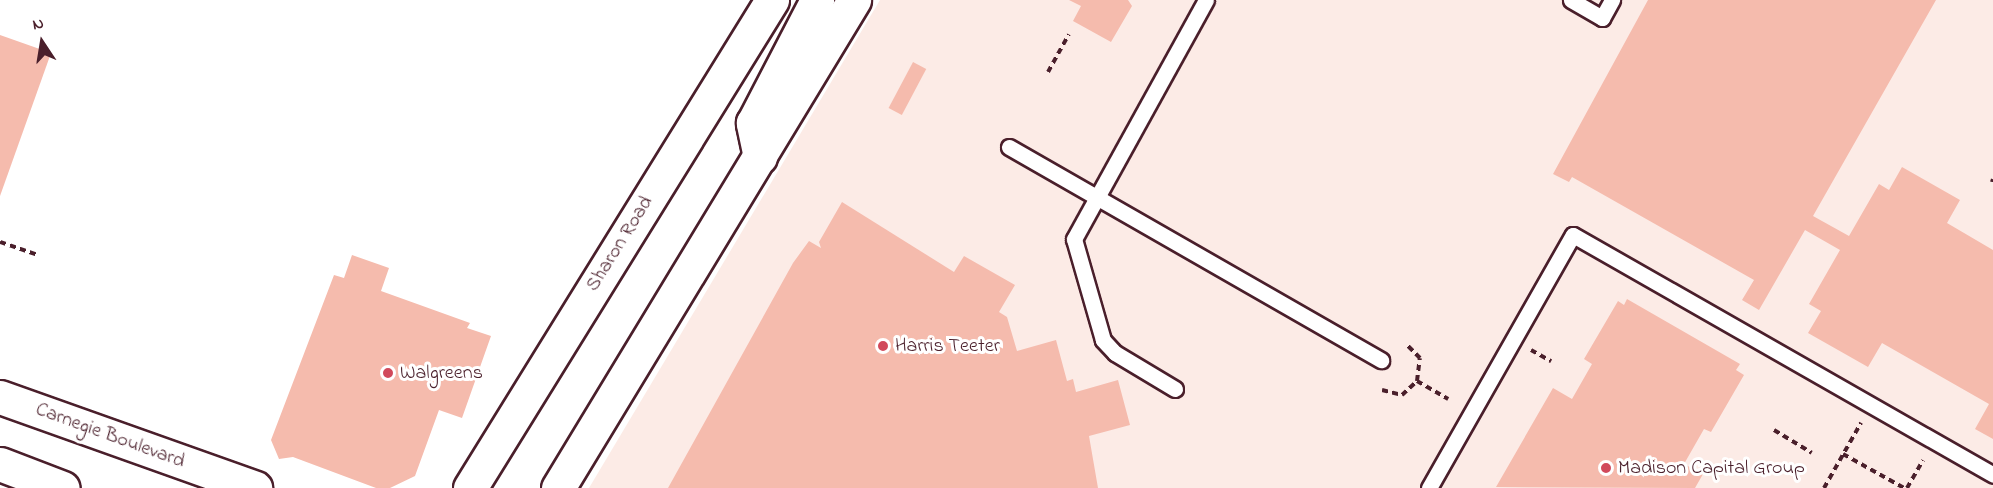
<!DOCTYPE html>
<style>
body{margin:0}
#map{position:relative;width:1993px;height:488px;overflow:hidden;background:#fff;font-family:"Indie Flower",sans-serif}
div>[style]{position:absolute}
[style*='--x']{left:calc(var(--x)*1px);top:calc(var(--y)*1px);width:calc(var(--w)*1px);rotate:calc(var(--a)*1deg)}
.built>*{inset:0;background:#fcebe6}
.building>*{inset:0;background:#f5bbad;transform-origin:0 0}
.path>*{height:4px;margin-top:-2px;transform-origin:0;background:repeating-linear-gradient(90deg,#4a1f2b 0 6px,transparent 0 10.5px)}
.roads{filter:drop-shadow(2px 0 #4a1f2b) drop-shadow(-2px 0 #4a1f2b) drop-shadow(0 2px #4a1f2b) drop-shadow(0 -2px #4a1f2b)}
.service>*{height:15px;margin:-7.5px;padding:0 7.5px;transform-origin:7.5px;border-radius:7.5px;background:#fff}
.tertiary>*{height:33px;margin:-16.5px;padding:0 16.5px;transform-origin:16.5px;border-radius:16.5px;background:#fff}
.secondary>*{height:33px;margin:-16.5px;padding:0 16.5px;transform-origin:16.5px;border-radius:16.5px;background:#fff}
.dots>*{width:16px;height:16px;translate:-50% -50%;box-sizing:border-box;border:3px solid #fff;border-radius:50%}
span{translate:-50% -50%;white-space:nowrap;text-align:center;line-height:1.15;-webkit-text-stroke:6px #fff;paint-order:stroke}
.street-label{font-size:20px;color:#4a1f2b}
.poi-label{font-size:20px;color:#4a1f2b}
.left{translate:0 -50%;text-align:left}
.north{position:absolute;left:12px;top:12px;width:60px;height:60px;-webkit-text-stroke:4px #fff;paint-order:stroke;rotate:348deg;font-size:16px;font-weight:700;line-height:24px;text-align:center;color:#4a1f2b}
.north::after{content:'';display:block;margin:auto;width:21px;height:27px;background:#4a1f2b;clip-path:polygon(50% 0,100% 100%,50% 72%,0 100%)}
</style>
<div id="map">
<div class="built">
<div style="clip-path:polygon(880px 0,1993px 0,1993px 488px,589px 488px)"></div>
</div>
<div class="building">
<div style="clip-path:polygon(1069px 0,1128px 0,1132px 6px,1111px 42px,1073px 21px,1081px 6px)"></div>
<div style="clip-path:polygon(1648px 0,1936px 0,1813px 216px,1849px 236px,1879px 184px,1889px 190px,1902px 167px,1960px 200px,1947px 223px,1993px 250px,1993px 439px,1975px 429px,1989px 404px,1882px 343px,1868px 367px,1808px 333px,1821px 311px,1809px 304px,1840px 250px,1805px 230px,1759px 310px,1742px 300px,1754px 280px,1572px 177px,1569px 182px,1553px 174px)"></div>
<div style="clip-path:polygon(0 35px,51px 53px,0 196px)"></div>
<div style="left:913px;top:62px;width:15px;height:52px;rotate:28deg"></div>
<div style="clip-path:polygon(842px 202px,954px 272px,964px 256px,1015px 285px,999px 312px,1007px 317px,1017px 351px,1056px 340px,1067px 381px,1073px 379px,1076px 392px,1118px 380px,1130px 425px,1089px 436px,1098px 488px,668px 488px,793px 263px,809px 241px,821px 248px,819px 242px)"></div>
<div style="clip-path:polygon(352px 255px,389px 268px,381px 291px,470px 323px,467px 328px,491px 336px,462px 418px,439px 410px,415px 476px,390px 488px,376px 488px,293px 457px,279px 459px,271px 440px,334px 275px,344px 278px)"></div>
<div style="clip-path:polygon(1627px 299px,1740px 364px,1736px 370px,1744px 375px,1711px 432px,1704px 429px,1684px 464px,1703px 474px,1695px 488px,1496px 487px,1553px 388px,1572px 399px,1592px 364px,1584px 359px,1618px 301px,1624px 305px)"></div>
</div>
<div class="path">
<div style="--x:1048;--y:72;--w:43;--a:-61.1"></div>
<div style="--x:1992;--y:182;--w:3;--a:-72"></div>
<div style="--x:0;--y:242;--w:39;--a:19"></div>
<div style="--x:1531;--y:350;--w:23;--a:29"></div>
<div style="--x:1417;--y:381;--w:36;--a:30"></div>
<div style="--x:1382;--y:390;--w:21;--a:14"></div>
<div style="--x:1402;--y:395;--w:21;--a:-43"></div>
<div style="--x:1417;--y:381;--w:23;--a:-83"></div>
<div style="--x:1420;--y:358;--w:18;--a:-135"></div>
<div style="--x:1774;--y:430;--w:44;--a:31.2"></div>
<div style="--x:1843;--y:454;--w:70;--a:29.1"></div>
<div style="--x:1824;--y:488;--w:75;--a:-60.4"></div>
<div style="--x:1907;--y:488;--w:32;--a:-60"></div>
</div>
<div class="roads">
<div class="service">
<div style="--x:1571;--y:0;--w:36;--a:30"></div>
<div style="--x:1602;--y:18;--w:21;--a:-61"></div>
<div style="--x:1009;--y:147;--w:429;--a:29.8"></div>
<div style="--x:1175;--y:389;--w:70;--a:-149"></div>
<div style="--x:1115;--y:353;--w:18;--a:-133"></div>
<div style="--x:1103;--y:340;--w:105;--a:-106"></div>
<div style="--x:1074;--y:239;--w:273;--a:-61.1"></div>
<div style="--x:1429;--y:488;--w:291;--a:-60.4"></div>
<div style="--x:1573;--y:235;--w:484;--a:29.7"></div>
</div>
<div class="tertiary">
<div style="--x:0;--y:397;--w:271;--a:19.6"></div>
<div style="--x:0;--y:464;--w:67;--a:20.9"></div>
</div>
<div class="secondary">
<div style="--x:760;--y:157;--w:35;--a:-102"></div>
<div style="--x:753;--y:123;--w:139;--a:-62.5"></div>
<div style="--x:470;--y:488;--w:574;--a:-58.25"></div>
<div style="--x:558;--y:488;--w:571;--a:-58.76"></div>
</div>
</div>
<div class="dots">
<div style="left:883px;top:346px;background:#d1495b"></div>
<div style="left:388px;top:373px;background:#d1495b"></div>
<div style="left:1606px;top:468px;background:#d1495b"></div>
</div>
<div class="street-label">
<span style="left:620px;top:244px;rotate:-58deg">Sharon Road</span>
<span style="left:110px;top:436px;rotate:20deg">Carnegie Boulevard</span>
</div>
<div class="poi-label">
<span class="left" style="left:895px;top:346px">Harris Teeter</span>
<span class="left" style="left:400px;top:373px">Walgreens</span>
<span class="left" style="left:1618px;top:468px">Madison Capital Group</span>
</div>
<div class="north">N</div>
</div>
